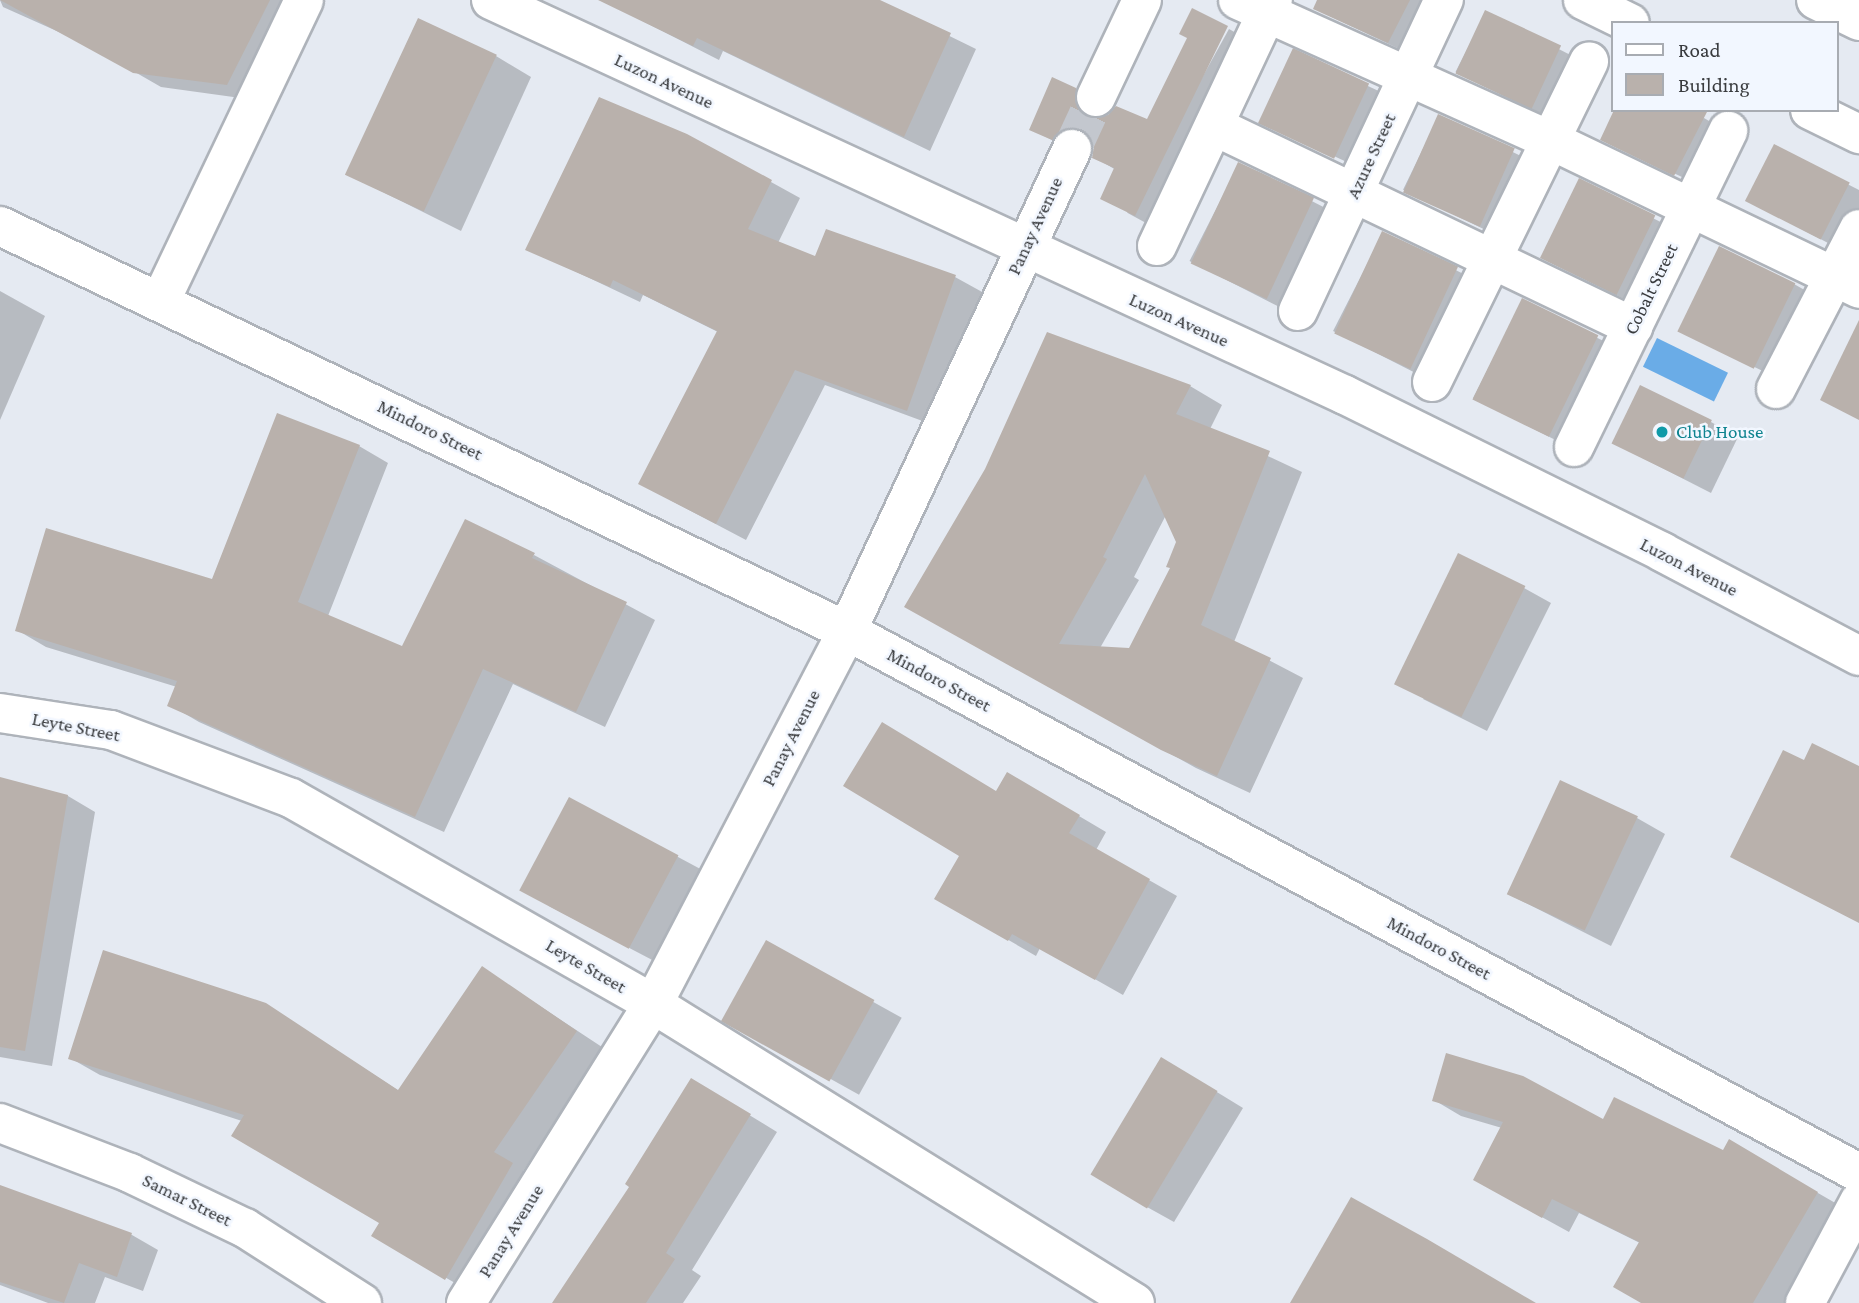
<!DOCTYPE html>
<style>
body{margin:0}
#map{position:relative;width:1859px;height:1303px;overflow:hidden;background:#e5eaf2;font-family:"Crimson Pro",serif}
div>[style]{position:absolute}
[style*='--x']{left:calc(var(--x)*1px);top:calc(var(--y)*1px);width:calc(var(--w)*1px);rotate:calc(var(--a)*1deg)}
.water>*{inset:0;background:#6aace7;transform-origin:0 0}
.shadow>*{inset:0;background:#0003;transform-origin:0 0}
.building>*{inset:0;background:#b9b1ac;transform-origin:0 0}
.minor-tunnel>*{height:38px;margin-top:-19px;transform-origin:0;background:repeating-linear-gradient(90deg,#c3c7ce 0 38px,transparent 0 57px)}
.roads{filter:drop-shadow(2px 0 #aeb3ba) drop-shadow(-2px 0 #aeb3ba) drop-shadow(0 2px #aeb3ba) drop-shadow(0 -2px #aeb3ba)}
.minor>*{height:38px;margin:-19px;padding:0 19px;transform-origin:19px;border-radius:19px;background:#fff}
.major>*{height:38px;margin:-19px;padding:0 19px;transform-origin:19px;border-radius:19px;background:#fff}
.dots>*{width:19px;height:19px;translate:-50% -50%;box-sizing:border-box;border:4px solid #f2f7ff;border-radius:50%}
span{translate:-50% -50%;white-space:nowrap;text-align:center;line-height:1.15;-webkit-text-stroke:5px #f2f7ff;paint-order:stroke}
.street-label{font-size:19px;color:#393b3e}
.culture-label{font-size:19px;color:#0d838f}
.left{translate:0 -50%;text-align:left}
.legend{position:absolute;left:1611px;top:21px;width:228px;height:91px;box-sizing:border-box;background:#f2f7ff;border:2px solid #a8acb2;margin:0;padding:9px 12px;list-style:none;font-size:21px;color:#393b3e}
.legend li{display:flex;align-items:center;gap:14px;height:35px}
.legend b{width:35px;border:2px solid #a8acb2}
</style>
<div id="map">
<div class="water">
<div style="left:1657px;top:338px;width:79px;height:32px;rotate:26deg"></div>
</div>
<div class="shadow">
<div style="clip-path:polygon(0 0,305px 0,255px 100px,161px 87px,88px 45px,3px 7px)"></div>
<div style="clip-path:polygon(619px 0,876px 0,976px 49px,930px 151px,723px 51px,719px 60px,615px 7px)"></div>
<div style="clip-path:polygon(1319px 0,1444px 0,1416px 57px,1315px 9px)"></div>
<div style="left:1486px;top:12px;width:114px;height:67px;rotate:27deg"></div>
<div style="clip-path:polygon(1226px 27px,1116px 170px,1094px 157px,1095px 146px,1090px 138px,1073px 151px,1031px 129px,1075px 90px,1096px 102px,1097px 118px,1148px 121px)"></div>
<div style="left:1229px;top:29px;width:21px;height:210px;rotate:29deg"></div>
<div style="left:1293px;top:51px;width:114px;height:78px;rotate:25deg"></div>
<div style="clip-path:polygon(496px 56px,531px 77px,461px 231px,347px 174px)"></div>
<div style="left:1439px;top:116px;width:114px;height:82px;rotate:26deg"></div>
<div style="clip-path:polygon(1704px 118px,1731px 134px,1703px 187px,1602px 139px)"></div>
<div style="clip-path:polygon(1775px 147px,1859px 190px,1859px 234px,1849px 254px,1748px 201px)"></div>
<div style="left:1239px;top:164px;width:114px;height:109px;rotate:27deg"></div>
<div style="left:1580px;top:181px;width:113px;height:85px;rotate:27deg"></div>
<div style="clip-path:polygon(771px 182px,800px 198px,778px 243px,816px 258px,827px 231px,955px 277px,984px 293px,936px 426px,825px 385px,746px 540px,670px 500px,718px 332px,643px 295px,640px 302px,528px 249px)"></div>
<div style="left:1383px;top:233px;width:114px;height:110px;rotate:27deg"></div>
<div style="clip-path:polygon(1794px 284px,1822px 300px,1785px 382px,1683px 332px)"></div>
<div style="clip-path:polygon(0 291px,45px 316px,0 420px)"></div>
<div style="left:1523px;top:300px;width:114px;height:110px;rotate:27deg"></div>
<div style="clip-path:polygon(evenodd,1190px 386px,1222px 405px,1210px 429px,1302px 472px,1234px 642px,1303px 678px,1250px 793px,1196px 768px,939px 625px,1190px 386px,1166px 515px,1178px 542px,1172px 568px,1130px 650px,1100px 648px,1139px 580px,1134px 577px,1166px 515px)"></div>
<div style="clip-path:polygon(1711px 422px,1738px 437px,1711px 493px,1615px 444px)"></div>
<div style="clip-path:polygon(359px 446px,388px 463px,328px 616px,402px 648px,534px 555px,655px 620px,605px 727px,513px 684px,444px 832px,199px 722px,170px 705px,177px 687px,46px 647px,17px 630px,213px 581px)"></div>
<div style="clip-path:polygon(1524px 588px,1551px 603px,1487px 731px,1423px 699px)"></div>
<div style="clip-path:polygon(0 779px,68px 796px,95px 812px,52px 1066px,0 1057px)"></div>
<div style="clip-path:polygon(1035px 790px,1106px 832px,1096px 850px,1177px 896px,1123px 995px,1040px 948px,1036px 956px,936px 898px,997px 793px)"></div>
<div style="clip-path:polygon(570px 799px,706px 872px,658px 963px,549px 906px)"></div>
<div style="clip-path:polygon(1637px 818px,1665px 834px,1611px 946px,1508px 894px)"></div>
<div style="left:767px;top:943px;width:154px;height:88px;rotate:29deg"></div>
<div style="clip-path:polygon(482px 968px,605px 1049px,523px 1171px,542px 1182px,476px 1295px,373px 1236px,381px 1222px,242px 1121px,100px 1075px,70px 1058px,265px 1004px,399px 1091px)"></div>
<div style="clip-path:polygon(1189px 1075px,1243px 1108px,1174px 1222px,1147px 1207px)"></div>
<div style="clip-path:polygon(718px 1096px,777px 1132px,692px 1270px,701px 1276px,683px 1303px,554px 1303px)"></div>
<div style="clip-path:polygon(1434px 1100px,1603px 1121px,1723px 1153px,1729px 1142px,1844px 1208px,1789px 1303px,1645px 1303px,1640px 1243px,1579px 1213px,1569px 1232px,1502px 1195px,1502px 1128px,1461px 1116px)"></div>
<div style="clip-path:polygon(0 1187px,132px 1235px,158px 1250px,143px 1291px,105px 1277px,95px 1303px,48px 1303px,0 1285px)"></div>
</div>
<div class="building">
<div style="clip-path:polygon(0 0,270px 0,227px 85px,133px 73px)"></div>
<div style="clip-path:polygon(598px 0,880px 0,951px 33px,904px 137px,697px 38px,693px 46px)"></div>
<div style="clip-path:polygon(1317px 0,1410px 0,1388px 43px,1313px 9px)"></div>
<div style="clip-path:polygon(1192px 8px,1228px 26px,1135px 216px,1100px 199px,1114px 168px,1092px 158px,1094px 146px,1082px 130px,1069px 127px,1052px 140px,1029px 130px,1052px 77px,1076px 88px,1078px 109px,1087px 117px,1108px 115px,1116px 106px,1147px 119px,1187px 38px,1179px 34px)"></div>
<div style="left:1485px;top:10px;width:84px;height:70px;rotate:25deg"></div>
<div style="left:418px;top:18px;width:87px;height:173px;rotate:25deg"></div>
<div style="left:1293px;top:48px;width:84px;height:83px;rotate:25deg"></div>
<div style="clip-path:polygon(599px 97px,687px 134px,772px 180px,748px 229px,815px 256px,826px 229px,956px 275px,907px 411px,795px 370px,716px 524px,638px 484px,717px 331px,613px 280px,610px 287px,525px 250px)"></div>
<div style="clip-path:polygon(1614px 110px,1708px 110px,1674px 176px,1600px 140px)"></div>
<div style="left:1438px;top:114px;width:84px;height:86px;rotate:24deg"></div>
<div style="left:1774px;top:144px;width:85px;height:64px;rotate:27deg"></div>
<div style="left:1238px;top:162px;width:84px;height:112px;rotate:25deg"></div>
<div style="left:1579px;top:178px;width:85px;height:89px;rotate:26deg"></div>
<div style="left:1382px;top:231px;width:84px;height:113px;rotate:25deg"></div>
<div style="left:1719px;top:246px;width:85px;height:95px;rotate:26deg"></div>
<div style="left:1522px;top:298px;width:85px;height:113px;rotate:26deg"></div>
<div style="clip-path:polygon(1859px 320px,1859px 420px,1820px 400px)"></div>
<div style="clip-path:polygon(evenodd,1047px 332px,1191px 385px,1176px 414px,1270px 451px,1201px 625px,1271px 658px,1217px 776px,1161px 750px,904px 607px,985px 469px,1047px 332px,1145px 474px,1176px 542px,1166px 567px,1170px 568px,1129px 648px,1059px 644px,1107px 559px,1103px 557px,1145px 474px)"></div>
<div style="left:1640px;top:385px;width:80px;height:65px;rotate:26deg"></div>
<div style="clip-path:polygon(277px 413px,360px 445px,298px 602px,402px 646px,465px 519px,535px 553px,532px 558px,627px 602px,576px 712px,483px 669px,415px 817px,167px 706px,177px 681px,15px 631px,46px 528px,212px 579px)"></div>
<div style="left:1458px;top:553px;width:75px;height:146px;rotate:26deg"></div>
<div style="clip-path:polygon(882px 722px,996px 791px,1007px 772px,1080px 815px,1069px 833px,1150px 879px,1095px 980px,1012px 934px,1008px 941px,934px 899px,959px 856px,843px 786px)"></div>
<div style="clip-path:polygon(1812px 743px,1859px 766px,1859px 923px,1730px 857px,1783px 750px,1804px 760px)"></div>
<div style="clip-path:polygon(0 777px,68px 795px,25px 1051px,0 1047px)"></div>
<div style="left:1560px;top:780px;width:86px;height:126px;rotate:25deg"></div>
<div style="left:569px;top:797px;width:124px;height:106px;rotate:28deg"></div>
<div style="left:766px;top:940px;width:124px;height:93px;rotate:29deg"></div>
<div style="clip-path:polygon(103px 950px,266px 1003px,398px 1090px,482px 966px,577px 1031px,494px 1152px,513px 1163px,445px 1280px,371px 1236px,379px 1223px,231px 1136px,244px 1115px,68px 1059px)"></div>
<div style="clip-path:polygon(1446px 1053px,1523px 1076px,1603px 1119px,1614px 1097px,1723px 1150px,1729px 1139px,1818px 1192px,1753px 1303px,1641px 1303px,1613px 1287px,1639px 1242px,1552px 1199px,1542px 1218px,1473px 1180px,1503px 1122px,1432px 1101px)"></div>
<div style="left:1161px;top:1057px;width:66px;height:137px;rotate:31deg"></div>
<div style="clip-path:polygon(691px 1078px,751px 1114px,666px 1253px,675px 1259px,646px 1303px,552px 1303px,629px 1187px,625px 1184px)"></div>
<div style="clip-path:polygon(0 1185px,132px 1233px,117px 1277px,79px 1263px,64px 1303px,0 1282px)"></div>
<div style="clip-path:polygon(1351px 1197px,1427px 1239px,1536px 1303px,1290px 1303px)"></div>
</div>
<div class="minor-tunnel">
<div style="--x:1072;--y:149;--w:57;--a:-65.2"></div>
</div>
<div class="roads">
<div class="minor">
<div style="--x:491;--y:0;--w:941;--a:24.82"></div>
<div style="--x:1345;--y:395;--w:354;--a:26.3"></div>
<div style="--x:1662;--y:552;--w:223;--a:27.8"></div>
<div style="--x:1238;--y:0;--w:342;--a:24.2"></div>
<div style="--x:1550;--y:140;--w:343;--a:25.7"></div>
<div style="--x:1096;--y:97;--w:107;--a:-64.6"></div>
<div style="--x:1214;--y:126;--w:465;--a:25.6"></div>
<div style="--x:0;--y:226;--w:939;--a:25.56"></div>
<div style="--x:847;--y:631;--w:1148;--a:28.17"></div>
<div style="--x:1157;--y:246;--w:272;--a:-64.8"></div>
<div style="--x:161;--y:300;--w:332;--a:-64.5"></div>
<div style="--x:1298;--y:311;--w:344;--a:-64.9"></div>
<div style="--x:1432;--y:382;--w:357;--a:-63.9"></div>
<div style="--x:1776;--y:389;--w:180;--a:-62.6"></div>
<div style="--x:1574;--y:447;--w:352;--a:-64"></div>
<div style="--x:0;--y:713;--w:112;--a:8.7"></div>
<div style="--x:111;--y:730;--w:192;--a:20.7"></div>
<div style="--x:291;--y:798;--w:417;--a:29.6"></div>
<div style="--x:653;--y:1004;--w:567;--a:31.81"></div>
<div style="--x:0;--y:1123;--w:139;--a:21"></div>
<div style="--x:130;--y:1173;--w:127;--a:25.6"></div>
<div style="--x:245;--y:1228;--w:139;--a:32.7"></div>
<div style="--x:466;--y:1303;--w:353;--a:-58"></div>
<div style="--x:653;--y:1004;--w:420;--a:-62.5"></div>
<div style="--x:847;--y:631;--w:532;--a:-64.98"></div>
<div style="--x:1805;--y:1303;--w:115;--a:-61.9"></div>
</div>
<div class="major">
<div style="--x:1583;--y:0;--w:52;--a:26.1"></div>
<div style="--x:1816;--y:0;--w:48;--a:26"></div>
<div style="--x:1810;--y:110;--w:55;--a:26.1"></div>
</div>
</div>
<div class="dots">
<div style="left:1662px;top:432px;background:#0f9aa8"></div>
</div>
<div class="street-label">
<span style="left:664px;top:81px;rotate:25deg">Luzon Avenue</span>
<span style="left:1371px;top:156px;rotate:-65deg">Azure Street</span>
<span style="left:1035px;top:226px;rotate:-65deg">Panay Avenue</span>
<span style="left:1651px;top:289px;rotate:-64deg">Cobalt Street</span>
<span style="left:1179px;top:320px;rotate:24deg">Luzon Avenue</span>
<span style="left:430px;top:430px;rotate:26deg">Mindoro Street</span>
<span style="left:1689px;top:567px;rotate:27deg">Luzon Avenue</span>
<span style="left:939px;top:680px;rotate:28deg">Mindoro Street</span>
<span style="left:76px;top:727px;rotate:11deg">Leyte Street</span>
<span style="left:791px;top:738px;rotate:-63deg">Panay Avenue</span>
<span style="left:1439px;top:948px;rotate:28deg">Mindoro Street</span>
<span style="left:586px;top:966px;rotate:30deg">Leyte Street</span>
<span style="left:187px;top:1200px;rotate:26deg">Samar Street</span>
<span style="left:511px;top:1231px;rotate:-58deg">Panay Avenue</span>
</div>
<div class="culture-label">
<span class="left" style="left:1676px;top:432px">Club House</span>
</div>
<ul class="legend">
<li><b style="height:9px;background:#fff"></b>Road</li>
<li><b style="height:19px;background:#b9b1ac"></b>Building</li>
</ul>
</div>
